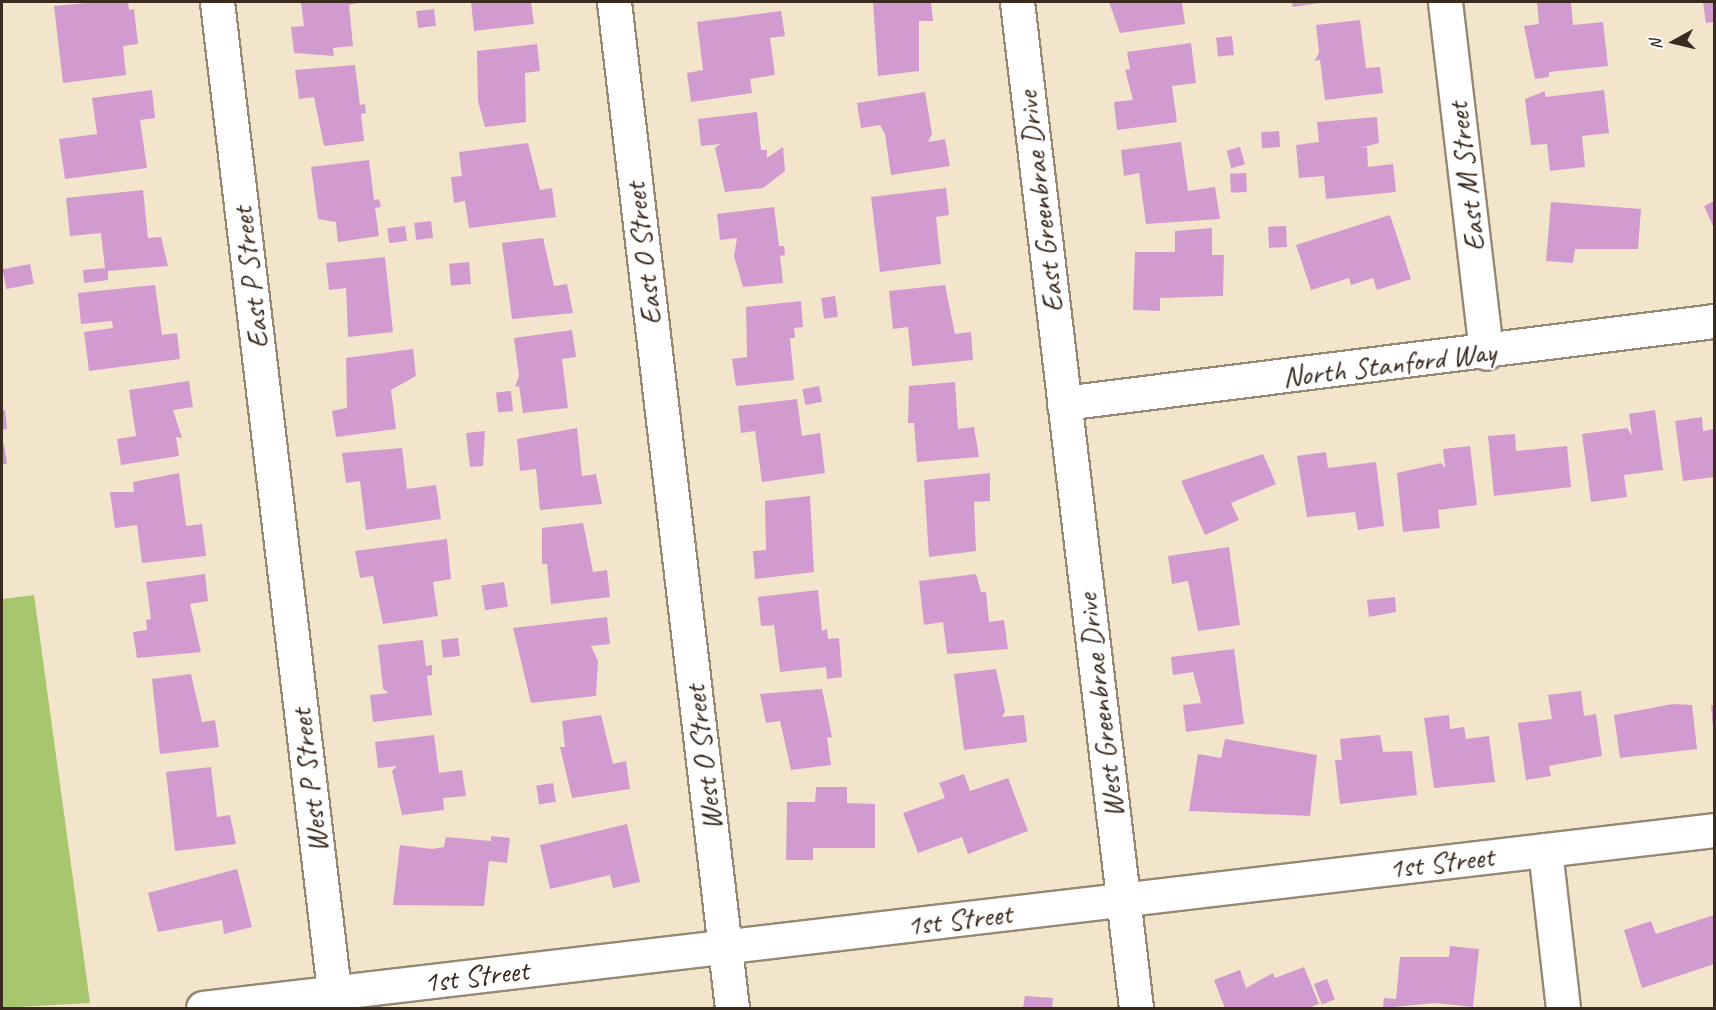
<!DOCTYPE html>
<style>
body{margin:0}
#map{position:relative;width:1716px;height:1010px;overflow:hidden;background:#f3e5cc;font-family:Caveat,sans-serif}
div>[style]{position:absolute}
[style*='--x']{left:calc(var(--x)*1px);top:calc(var(--y)*1px);width:calc(var(--w)*1px);rotate:calc(var(--a)*1deg)}
.green>*{inset:0;background:#a7c66e}
.building>*{inset:0;background:#d19bd0;transform-origin:0 0}
.roads{filter:drop-shadow(2px 0 #978875) drop-shadow(-2px 0 #978875) drop-shadow(0 2px #978875) drop-shadow(0 -2px #978875)}
.minor>*{height:33px;margin:-16.5px;padding:0 16.5px;transform-origin:16.5px;border-radius:16.5px;background:#fff}
span{translate:-50% -50%;white-space:nowrap;text-align:center;line-height:1.15;-webkit-text-stroke:4.5px #fff;paint-order:stroke}
.street-label{font-size:30px;color:#3b2a1e}
.frame{position:absolute;inset:0;border:3px solid #3b2a1e;pointer-events:none}
.north{position:absolute;left:1644px;top:12px;width:60px;height:60px;-webkit-text-stroke:4px #fff;paint-order:stroke;rotate:262deg;font-size:16px;font-weight:700;line-height:24px;text-align:center;color:#3b2a1e}
.north::after{content:'';display:block;margin:auto;width:21px;height:27px;background:#3b2a1e;clip-path:polygon(50% 0,100% 100%,50% 72%,0 100%)}
</style>
<div id="map">
<div class="green">
<div style="clip-path:polygon(34px 595px,90px 1003px,2px 1008px,2px 599px)"></div>
</div>
<div class="building">
<div style="clip-path:polygon(96px 2px,128px 2px,129px 10px,134px 9px,138px 44px,123px 46px,126px 75px,63px 83px,54px 6px)"></div>
<div style="clip-path:polygon(301px 2px,361px 2px,349px 5px,353px 46px,333px 48px,334px 56px,294px 53px,291px 27px,304px 26px)"></div>
<div style="clip-path:polygon(471px 2px,531px 2px,534px 24px,474px 31px)"></div>
<div style="clip-path:polygon(873px 2px,931px 2px,933px 21px,919px 21px,919px 71px,878px 76px)"></div>
<div style="clip-path:polygon(1109px 2px,1182px 2px,1185px 24px,1120px 33px)"></div>
<div style="clip-path:polygon(1292px 2px,1319px 2px,1319px 3px,1293px 7px)"></div>
<div style="clip-path:polygon(1537px 2px,1571px 2px,1573px 25px,1603px 22px,1608px 66px,1549px 72px,1549px 77px,1535px 79px,1524px 26px,1539px 24px)"></div>
<div style="clip-path:polygon(1703px 2px,1714px 2px,1714px 22px,1706px 23px)"></div>
<div style="left:434px;top:9px;width:17px;height:18px;rotate:83deg"></div>
<div style="clip-path:polygon(781px 11px,785px 36px,770px 38px,775px 75px,750px 79px,752px 93px,691px 102px,687px 73px,703px 70px,697px 22px)"></div>
<div style="clip-path:polygon(1360px 20px,1366px 68px,1380px 67px,1383px 93px,1325px 100px,1320px 60px,1315px 61px,1319px 52px,1316px 25px)"></div>
<div style="left:1232px;top:36px;width:19px;height:16px;rotate:84deg"></div>
<div style="clip-path:polygon(1191px 43px,1196px 83px,1172px 86px,1177px 122px,1117px 130px,1114px 102px,1133px 100px,1125px 70px,1130px 69px,1127px 52px)"></div>
<div style="clip-path:polygon(537px 44px,540px 71px,525px 73px,526px 122px,485px 127px,478px 101px,477px 51px)"></div>
<div style="clip-path:polygon(355px 65px,360px 105px,365px 104px,366px 113px,361px 114px,364px 141px,324px 146px,314px 97px,299px 99px,295px 70px)"></div>
<div style="clip-path:polygon(152px 90px,155px 118px,140px 120px,147px 168px,65px 179px,59px 139px,97px 134px,92px 98px)"></div>
<div style="clip-path:polygon(1604px 90px,1609px 133px,1582px 136px,1585px 167px,1550px 171px,1547px 144px,1531px 145px,1525px 99px,1545px 91px,1545px 97px)"></div>
<div style="clip-path:polygon(925px 92px,932px 134px,928px 142px,945px 139px,950px 166px,891px 175px,885px 134px,880px 125px,861px 128px,857px 103px)"></div>
<div style="clip-path:polygon(757px 112px,761px 150px,767px 150px,767px 158px,783px 147px,785px 171px,763px 188px,725px 192px,715px 148px,720px 144px,701px 146px,698px 119px)"></div>
<div style="clip-path:polygon(1377px 117px,1379px 143px,1360px 148px,1367px 147px,1368px 167px,1393px 164px,1396px 192px,1326px 199px,1324px 176px,1299px 178px,1296px 145px,1319px 142px,1317px 122px)"></div>
<div style="left:1279px;top:131px;width:16px;height:18px;rotate:86deg"></div>
<div style="clip-path:polygon(1181px 142px,1188px 191px,1215px 187px,1220px 219px,1146px 224px,1139px 173px,1124px 176px,1121px 150px)"></div>
<div style="clip-path:polygon(528px 143px,540px 190px,552px 188px,556px 217px,469px 228px,465px 201px,454px 203px,451px 177px,462px 176px,459px 152px)"></div>
<div style="left:1240px;top:147px;width:18px;height:14px;rotate:74deg"></div>
<div style="clip-path:polygon(369px 160px,374px 200px,379px 199px,381px 207px,375px 208px,379px 236px,338px 242px,336px 222px,318px 219px,311px 167px)"></div>
<div style="left:1246px;top:173px;width:19px;height:16px;rotate:87deg"></div>
<div style="clip-path:polygon(946px 188px,949px 215px,936px 217px,941px 264px,880px 272px,871px 197px)"></div>
<div style="clip-path:polygon(143px 190px,148px 238px,161px 237px,168px 266px,108px 271px,108px 280px,84px 283px,83px 270px,105px 268px,101px 233px,70px 236px,66px 198px)"></div>
<div style="clip-path:polygon(1714px 201px,1714px 228px,1704px 206px)"></div>
<div style="clip-path:polygon(1551px 202px,1641px 209px,1638px 249px,1575px 249px,1573px 263px,1546px 261px)"></div>
<div style="clip-path:polygon(774px 207px,779px 246px,784px 246px,785px 255px,780px 256px,783px 283px,743px 287px,734px 256px,737px 238px,720px 240px,717px 214px)"></div>
<div style="clip-path:polygon(1390px 215px,1411px 279px,1377px 290px,1373px 278px,1351px 285px,1349px 278px,1311px 290px,1296px 245px)"></div>
<div style="left:431px;top:221px;width:17px;height:17px;rotate:83deg"></div>
<div style="left:405px;top:226px;width:15px;height:18px;rotate:82deg"></div>
<div style="left:1286px;top:226px;width:21px;height:18px;rotate:87deg"></div>
<div style="clip-path:polygon(1212px 228px,1212px 255px,1224px 255px,1223px 296px,1160px 298px,1160px 311px,1133px 310px,1135px 252px,1175px 252px,1175px 231px)"></div>
<div style="clip-path:polygon(543px 238px,554px 286px,567px 284px,573px 313px,512px 319px,502px 243px)"></div>
<div style="clip-path:polygon(385px 257px,393px 332px,348px 337px,346px 288px,329px 290px,326px 263px)"></div>
<div style="left:469px;top:262px;width:22px;height:20px;rotate:85deg"></div>
<div style="left:30px;top:264px;width:20px;height:28px;rotate:79deg"></div>
<div style="clip-path:polygon(155px 285px,162px 335px,177px 333px,180px 359px,89px 371px,84px 332px,113px 328px,112px 321px,81px 324px,78px 293px)"></div>
<div style="clip-path:polygon(945px 285px,955px 334px,971px 332px,973px 360px,912px 366px,908px 327px,893px 329px,889px 291px)"></div>
<div style="left:835px;top:296px;width:21px;height:14px;rotate:82deg"></div>
<div style="clip-path:polygon(801px 301px,803px 327px,794px 328px,795px 338px,790px 338px,794px 380px,736px 386px,732px 359px,747px 357px,746px 307px)"></div>
<div style="clip-path:polygon(572px 330px,576px 357px,562px 359px,568px 408px,523px 413px,519px 386px,515px 387px,519px 376px,514px 338px)"></div>
<div style="clip-path:polygon(413px 349px,416px 376px,391px 390px,396px 429px,336px 437px,332px 411px,347px 408px,346px 358px)"></div>
<div style="clip-path:polygon(189px 381px,193px 407px,173px 410px,182px 438px,176px 437px,179px 456px,121px 465px,117px 439px,136px 436px,129px 390px)"></div>
<div style="clip-path:polygon(955px 382px,958px 429px,974px 427px,979px 457px,917px 462px,914px 423px,908px 423px,909px 386px)"></div>
<div style="left:819px;top:386px;width:16px;height:17px;rotate:79deg"></div>
<div style="left:511px;top:391px;width:20px;height:15px;rotate:84deg"></div>
<div style="clip-path:polygon(797px 399px,802px 436px,820px 433px,825px 473px,762px 482px,755px 431px,741px 433px,738px 406px)"></div>
<div style="clip-path:polygon(5px 410px,7px 429px,2px 430px,2px 411px)"></div>
<div style="clip-path:polygon(1655px 410px,1663px 470px,1624px 475px,1627px 497px,1591px 502px,1582px 434px,1627px 428px,1632px 435px,1629px 414px)"></div>
<div style="clip-path:polygon(1702px 417px,1703px 431px,1714px 429px,1714px 477px,1683px 481px,1675px 421px)"></div>
<div style="clip-path:polygon(577px 428px,582px 476px,596px 474px,602px 504px,540px 510px,536px 469px,520px 471px,517px 439px)"></div>
<div style="clip-path:polygon(485px 431px,483px 466px,470px 467px,466px 433px)"></div>
<div style="clip-path:polygon(1515px 434px,1516px 451px,1567px 446px,1571px 487px,1494px 496px,1488px 436px)"></div>
<div style="clip-path:polygon(4px 444px,7px 464px,2px 464px,2px 445px)"></div>
<div style="clip-path:polygon(1470px 446px,1477px 505px,1438px 510px,1440px 528px,1403px 532px,1397px 473px,1441px 463px,1445px 468px,1443px 449px)"></div>
<div style="clip-path:polygon(402px 448px,407px 489px,436px 485px,441px 519px,366px 530px,360px 481px,346px 483px,342px 453px)"></div>
<div style="clip-path:polygon(1326px 452px,1328px 468px,1376px 462px,1384px 526px,1358px 530px,1355px 512px,1307px 517px,1297px 456px)"></div>
<div style="clip-path:polygon(1263px 454px,1276px 484px,1231px 503px,1239px 520px,1205px 535px,1181px 481px)"></div>
<div style="clip-path:polygon(179px 473px,186px 526px,202px 524px,206px 556px,142px 563px,137px 525px,115px 528px,110px 492px,134px 492px,133px 482px)"></div>
<div style="clip-path:polygon(990px 473px,990px 501px,974px 502px,976px 551px,929px 557px,924px 480px)"></div>
<div style="clip-path:polygon(810px 496px,814px 572px,755px 579px,753px 551px,766px 550px,765px 501px)"></div>
<div style="clip-path:polygon(583px 523px,593px 572px,607px 570px,610px 597px,551px 604px,547px 564px,542px 564px,542px 528px)"></div>
<div style="clip-path:polygon(447px 539px,451px 579px,433px 582px,438px 616px,383px 624px,373px 576px,360px 578px,355px 551px)"></div>
<div style="clip-path:polygon(1229px 547px,1240px 625px,1198px 631px,1188px 581px,1172px 584px,1168px 556px)"></div>
<div style="clip-path:polygon(205px 574px,208px 601px,190px 604px,201px 652px,137px 658px,133px 632px,147px 630px,146px 620px,151px 619px,146px 582px)"></div>
<div style="clip-path:polygon(976px 574px,981px 592px,986px 592px,989px 622px,1004px 620px,1008px 649px,947px 654px,943px 622px,924px 625px,919px 581px)"></div>
<div style="left:504px;top:582px;width:25px;height:23px;rotate:81deg"></div>
<div style="clip-path:polygon(818px 590px,822px 631px,827px 629px,828px 639px,839px 638px,842px 677px,827px 679px,826px 667px,780px 672px,774px 625px,761px 626px,758px 597px)"></div>
<div style="clip-path:polygon(1395px 597px,1396px 612px,1369px 617px,1367px 600px)"></div>
<div style="clip-path:polygon(607px 617px,610px 644px,591px 646px,598px 661px,596px 696px,531px 703px,513px 628px)"></div>
<div style="left:458px;top:638px;width:18px;height:17px;rotate:84deg"></div>
<div style="clip-path:polygon(423px 640px,426px 666px,432px 665px,432px 675px,427px 676px,432px 715px,373px 722px,370px 695px,389px 693px,383px 689px,378px 645px)"></div>
<div style="clip-path:polygon(1234px 649px,1244px 724px,1186px 732px,1183px 705px,1201px 703px,1200px 698px,1193px 672px,1173px 675px,1171px 657px)"></div>
<div style="clip-path:polygon(996px 669px,1005px 711px,1002px 717px,1024px 715px,1027px 742px,964px 750px,954px 674px)"></div>
<div style="clip-path:polygon(191px 674px,202px 722px,215px 720px,219px 747px,160px 754px,152px 679px)"></div>
<div style="clip-path:polygon(822px 689px,832px 737px,827px 738px,831px 765px,791px 770px,780px 721px,766px 723px,760px 694px)"></div>
<div style="clip-path:polygon(1581px 691px,1584px 716px,1596px 714px,1602px 756px,1549px 766px,1551px 776px,1526px 780px,1518px 723px,1552px 719px,1548px 695px)"></div>
<div style="clip-path:polygon(1673px 704px,1692px 705px,1697px 749px,1620px 758px,1614px 715px)"></div>
<div style="clip-path:polygon(1711px 705px,1714px 705px,1714px 728px,1713px 728px)"></div>
<div style="clip-path:polygon(601px 715px,613px 764px,626px 761px,630px 789px,572px 798px,560px 747px,565px 747px,562px 721px)"></div>
<div style="clip-path:polygon(1449px 715px,1450px 729px,1464px 727px,1466px 739px,1489px 736px,1495px 782px,1434px 788px,1424px 718px)"></div>
<div style="clip-path:polygon(434px 735px,439px 773px,462px 770px,466px 796px,443px 798px,444px 810px,402px 815px,392px 771px,397px 766px,378px 768px,375px 742px)"></div>
<div style="clip-path:polygon(1380px 735px,1383px 752px,1412px 751px,1417px 795px,1340px 804px,1335px 760px,1342px 760px,1340px 739px)"></div>
<div style="clip-path:polygon(1225px 739px,1317px 755px,1310px 816px,1189px 811px,1198px 754px,1221px 758px)"></div>
<div style="clip-path:polygon(211px 767px,217px 817px,230px 815px,236px 844px,175px 851px,166px 772px)"></div>
<div style="clip-path:polygon(964px 774px,970px 791px,1008px 778px,1028px 831px,968px 854px,962px 837px,918px 853px,903px 813px,945px 798px,939px 783px)"></div>
<div style="left:553px;top:783px;width:19px;height:17px;rotate:81deg"></div>
<div style="clip-path:polygon(816px 787px,847px 787px,847px 803px,875px 804px,875px 848px,813px 848px,813px 860px,786px 860px,787px 802px,815px 802px)"></div>
<div style="clip-path:polygon(627px 824px,640px 882px,613px 888px,610px 875px,550px 889px,540px 845px)"></div>
<div style="clip-path:polygon(491px 836px,510px 838px,507px 863px,489px 861px,484px 906px,393px 905px,400px 845px,432px 849px,444px 847px,446px 837px,491px 841px)"></div>
<div style="clip-path:polygon(237px 869px,252px 927px,224px 934px,222px 920px,158px 932px,148px 893px)"></div>
<div style="clip-path:polygon(1714px 915px,1714px 964px,1642px 988px,1624px 930px,1651px 921px,1656px 934px)"></div>
<div style="clip-path:polygon(1450px 946px,1479px 949px,1473px 1007px,1435px 1003px,1383px 1008px,1384px 998px,1396px 999px,1400px 957px,1449px 957px)"></div>
<div style="clip-path:polygon(1304px 967px,1319px 1004px,1308px 1008px,1225px 1008px,1214px 980px,1240px 970px,1246px 988px,1273px 973px,1275px 978px)"></div>
<div style="left:1327px;top:979px;width:22px;height:14px;rotate:69deg"></div>
<div style="clip-path:polygon(1025px 996px,1053px 998px,1052px 1008px,1023px 1008px)"></div>
</div>
<div class="roads">
<div class="minor">
<div style="--x:217;--y:2;--w:1013;--a:83.25"></div>
<div style="--x:614;--y:2;--w:1013;--a:83.31"></div>
<div style="--x:1017;--y:2;--w:1013;--a:83.25"></div>
<div style="--x:1445;--y:2;--w:353;--a:83.3"></div>
<div style="--x:1064;--y:403;--w:655;--a:-7.19"></div>
<div style="--x:1545;--y:850;--w:159;--a:83.5"></div>
<div style="--x:203;--y:1008;--w:1521;--a:-6.72"></div>
</div>
</div>
<div class="street-label">
<span style="left:1466px;top:177px;rotate:-97deg">East M Street</span>
<span style="left:1040px;top:202px;rotate:-97deg">East Greenbrae Drive</span>
<span style="left:643px;top:254px;rotate:-97deg">East O Street</span>
<span style="left:250px;top:278px;rotate:-97deg">East P Street</span>
<span style="left:1389px;top:364px;rotate:-7deg">North Stanford Way</span>
<span style="left:1100px;top:706px;rotate:-97deg">West Greenbrae Drive</span>
<span style="left:703px;top:758px;rotate:-97deg">West O Street</span>
<span style="left:309px;top:781px;rotate:-97deg">West P Street</span>
<span style="left:1441px;top:862px;rotate:-7deg">1st Street</span>
<span style="left:959px;top:919px;rotate:-7deg">1st Street</span>
<span style="left:476px;top:976px;rotate:-7deg">1st Street</span>
</div>
<div class="frame"></div>
<div class="north">N</div>
</div>
